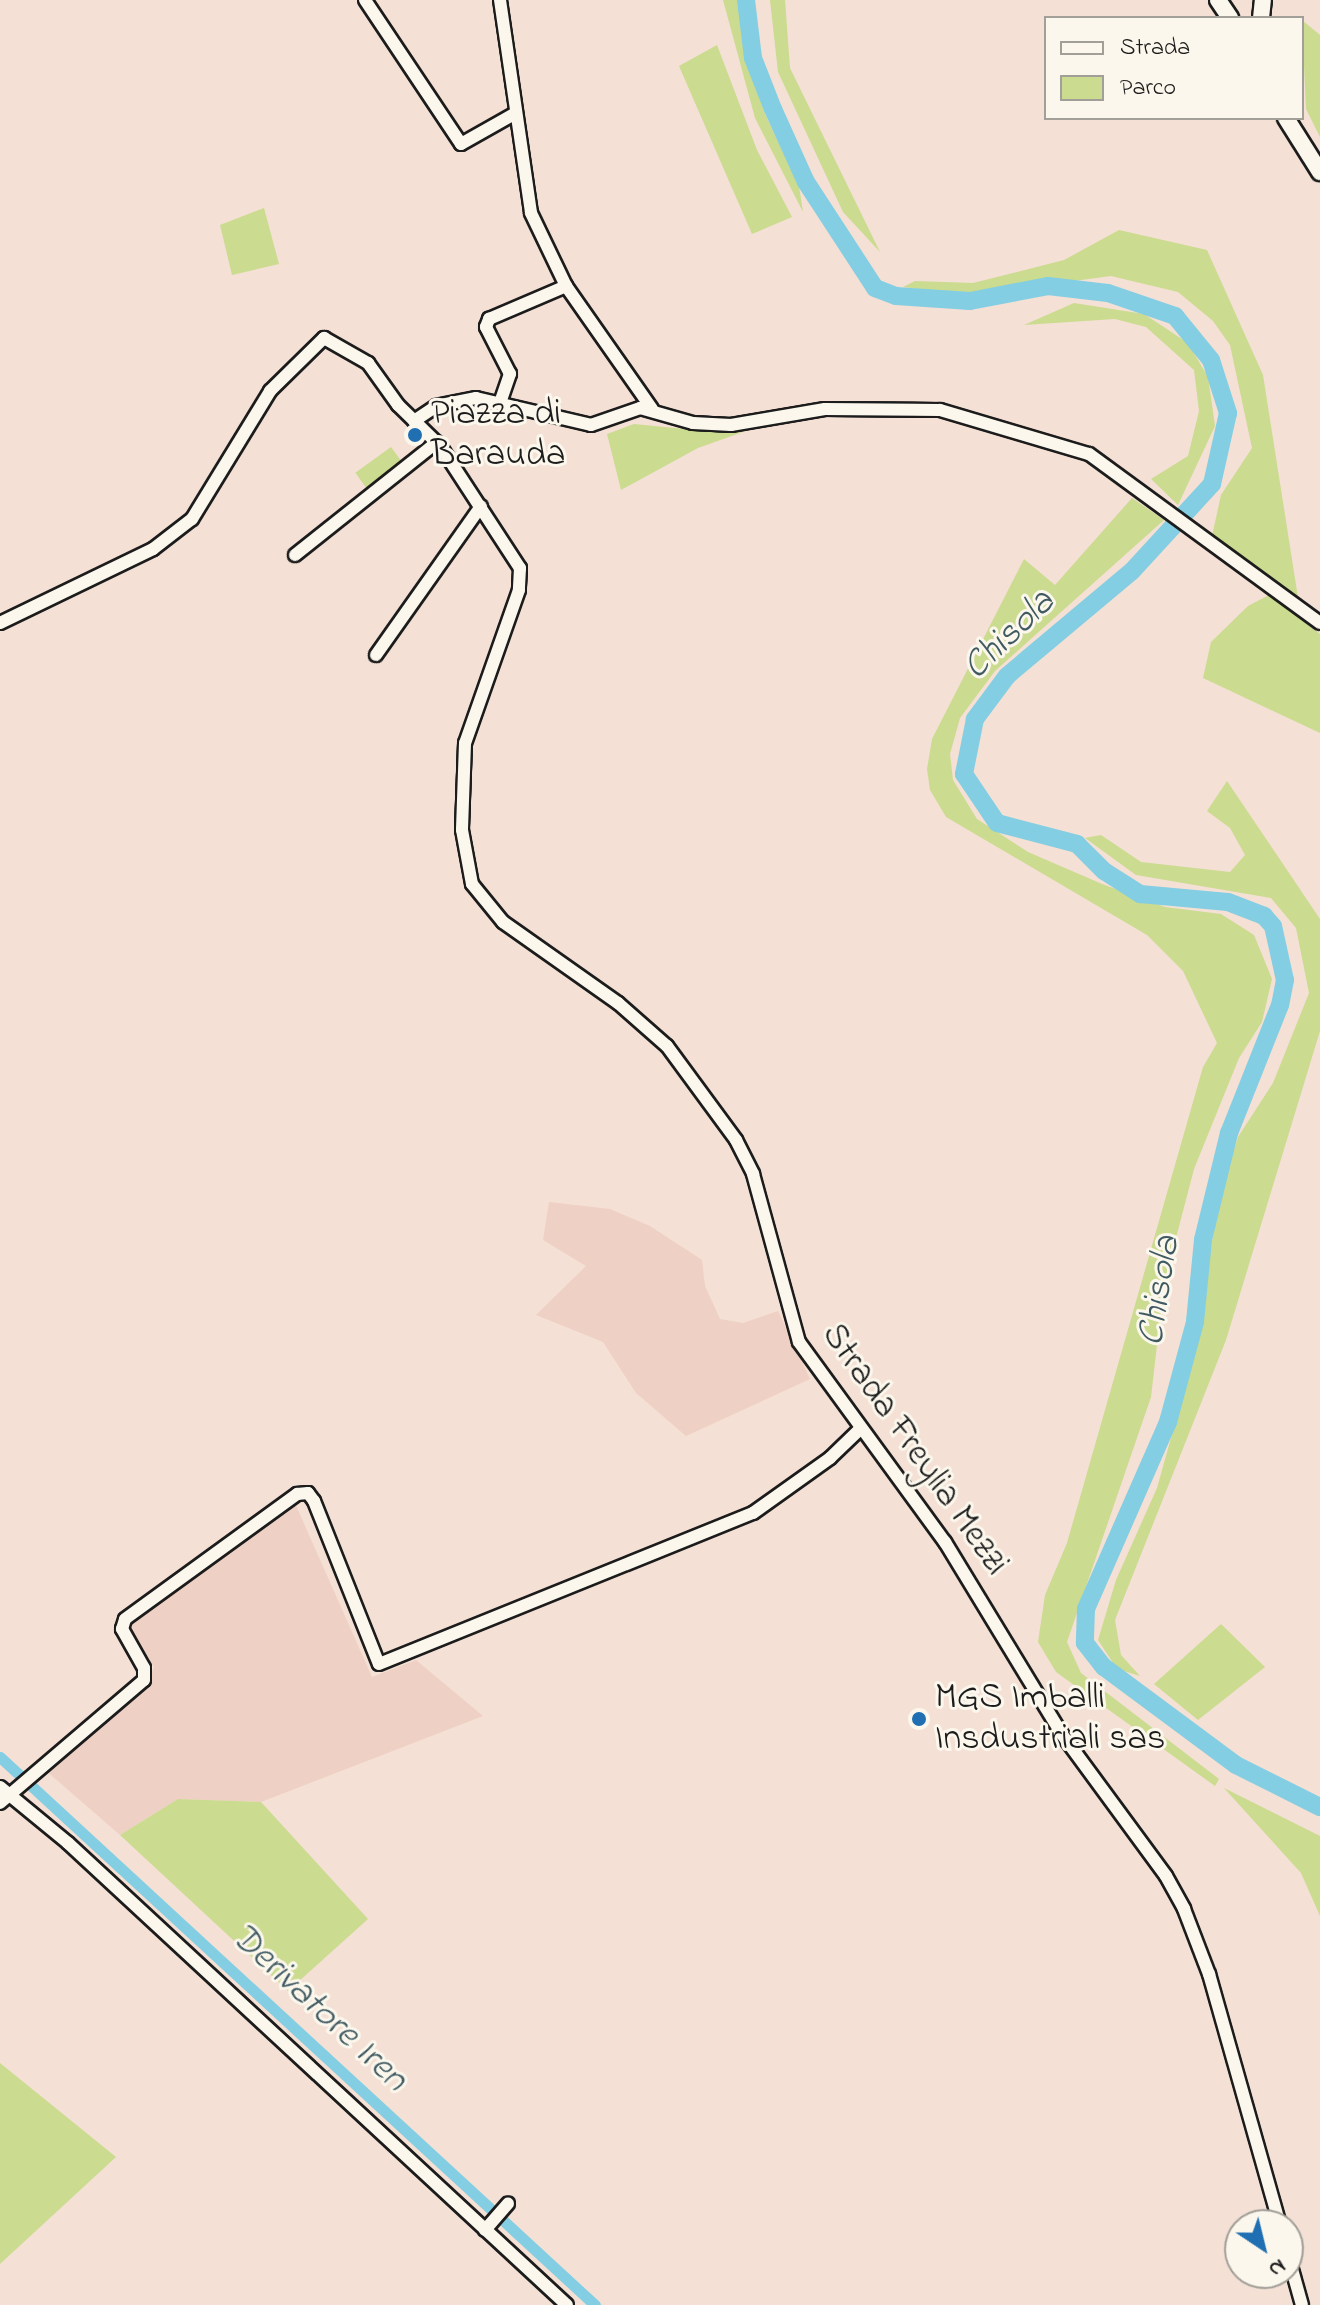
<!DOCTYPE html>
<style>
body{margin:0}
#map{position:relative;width:1320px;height:2305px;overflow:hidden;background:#f4e0d4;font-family:"Indie Flower",sans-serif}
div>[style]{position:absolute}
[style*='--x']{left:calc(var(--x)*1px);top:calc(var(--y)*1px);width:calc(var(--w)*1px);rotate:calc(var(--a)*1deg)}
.built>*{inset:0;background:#efd0c4}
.green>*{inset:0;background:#cbdb8f;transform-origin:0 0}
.canal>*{height:11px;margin:-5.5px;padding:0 5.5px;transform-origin:5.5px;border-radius:5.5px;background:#83cee3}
.river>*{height:18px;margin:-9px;padding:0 9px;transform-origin:9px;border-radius:9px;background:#83cee3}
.roads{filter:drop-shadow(2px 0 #1c1c1c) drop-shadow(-2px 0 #1c1c1c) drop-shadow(0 2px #1c1c1c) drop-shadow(0 -2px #1c1c1c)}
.street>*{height:12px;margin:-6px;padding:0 6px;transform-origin:6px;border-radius:6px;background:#fbf7ec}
.secondary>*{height:16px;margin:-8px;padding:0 8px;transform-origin:8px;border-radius:8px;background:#fbf7ec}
.dots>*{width:22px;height:22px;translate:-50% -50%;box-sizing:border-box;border:4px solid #fbf7ec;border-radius:50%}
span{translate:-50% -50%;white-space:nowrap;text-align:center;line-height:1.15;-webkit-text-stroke:6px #fbf7ec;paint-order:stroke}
.poi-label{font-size:36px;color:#1c1c1c}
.left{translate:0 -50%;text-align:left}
.street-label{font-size:36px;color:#1c1c1c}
.water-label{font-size:38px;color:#405a62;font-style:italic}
.legend{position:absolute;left:1044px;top:16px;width:260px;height:104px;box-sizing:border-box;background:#fbf7ec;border:2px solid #a29f99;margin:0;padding:10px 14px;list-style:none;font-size:24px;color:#1c1c1c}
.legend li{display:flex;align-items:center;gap:16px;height:40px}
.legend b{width:40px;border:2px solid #a29f99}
.north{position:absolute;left:1224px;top:2209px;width:80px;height:80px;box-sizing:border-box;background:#fbf7ec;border:2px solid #a29f99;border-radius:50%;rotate:145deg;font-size:22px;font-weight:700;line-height:32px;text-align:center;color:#1c1c1c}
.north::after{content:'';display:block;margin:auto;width:28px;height:36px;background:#1f6fb2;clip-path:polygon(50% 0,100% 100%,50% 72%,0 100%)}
</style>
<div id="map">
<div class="built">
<div style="clip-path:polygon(549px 1202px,610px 1209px,650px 1226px,702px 1260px,705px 1286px,720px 1319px,743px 1323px,778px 1311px,810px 1379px,686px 1436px,636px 1393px,603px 1342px,536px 1315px,586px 1266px,543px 1240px)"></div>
<div style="clip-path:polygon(294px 1501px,372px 1677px,416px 1660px,483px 1716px,261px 1802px,178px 1799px,120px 1835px,44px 1769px,147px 1684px,154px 1667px,127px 1626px)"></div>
</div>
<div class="green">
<div style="clip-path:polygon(723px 0,739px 0,744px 48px,765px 114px,799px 186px,803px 212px,755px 118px)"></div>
<div style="clip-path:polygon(770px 0,785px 0,790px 68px,880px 252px,843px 212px,778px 72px)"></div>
<div style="clip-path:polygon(1302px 20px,1320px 35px,1320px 137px,1306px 109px)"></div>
<div style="clip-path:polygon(717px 45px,757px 150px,792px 217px,752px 234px,679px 66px)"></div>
<div style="clip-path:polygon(264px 208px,279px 264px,232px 275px,220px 225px)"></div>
<div style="clip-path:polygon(1119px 230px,1207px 250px,1263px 375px,1299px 604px,1212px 536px,1221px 495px,1252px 448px,1230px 345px,1213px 321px,1178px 292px,1111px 276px,970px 295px,903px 287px,915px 281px,973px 283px,1064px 260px)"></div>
<div style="clip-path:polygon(1074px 303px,1144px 314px,1188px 343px,1208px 377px,1215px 426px,1178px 505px,1151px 479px,1188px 456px,1199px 411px,1194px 370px,1146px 327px,1115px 319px,1024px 325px)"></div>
<div style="clip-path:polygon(634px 424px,715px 432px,754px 428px,698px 448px,621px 490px,607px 434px)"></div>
<div style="left:391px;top:447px;width:19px;height:44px;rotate:54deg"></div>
<div style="clip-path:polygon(1132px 498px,1164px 520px,995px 671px,960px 718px,950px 754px,953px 780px,977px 819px,1028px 852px,1102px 884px,1165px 907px,1221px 914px,1254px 935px,1272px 979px,1262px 1022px,1239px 1058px,1194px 1169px,1164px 1284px,1151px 1397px,1067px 1642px,1081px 1673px,1219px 1779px,1215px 1786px,1056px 1672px,1038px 1642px,1045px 1595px,1067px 1543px,1203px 1067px,1217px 1043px,1183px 971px,1147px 935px,946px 817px,930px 790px,927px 769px,932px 739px,1024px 559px,1055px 585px)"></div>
<div style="clip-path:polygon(1269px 595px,1320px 634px,1320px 733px,1203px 678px,1211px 642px,1248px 606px)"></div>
<div style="clip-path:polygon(1227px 781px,1320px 919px,1320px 1031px,1226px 1340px,1115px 1620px,1121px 1655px,1140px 1676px,1117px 1669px,1098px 1640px,1116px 1580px,1157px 1488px,1188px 1377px,1222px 1185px,1238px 1137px,1273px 1083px,1309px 993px,1296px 928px,1271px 898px,1136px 875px,1085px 838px,1101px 835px,1141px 862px,1230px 872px,1245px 855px,1230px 828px,1207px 811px)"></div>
<div style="clip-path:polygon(1221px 1624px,1265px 1667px,1198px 1720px,1154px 1684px)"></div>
<div style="clip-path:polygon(1224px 1788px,1320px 1836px,1320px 1916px,1301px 1873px)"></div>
<div style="clip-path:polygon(178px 1799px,261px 1802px,368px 1919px,288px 1991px,120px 1835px)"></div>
<div style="clip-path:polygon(0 2063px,116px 2157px,0 2264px)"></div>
</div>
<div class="canal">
<div style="--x:0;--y:1757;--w:809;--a:42.65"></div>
</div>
<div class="river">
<div style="--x:746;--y:0;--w:58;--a:83.1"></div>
<div style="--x:753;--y:58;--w:55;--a:68.6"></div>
<div style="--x:773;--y:109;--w:80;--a:65.7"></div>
<div style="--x:806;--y:182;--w:126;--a:56.9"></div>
<div style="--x:875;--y:288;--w:22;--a:21"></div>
<div style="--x:896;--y:296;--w:74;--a:3.9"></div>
<div style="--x:970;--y:301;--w:79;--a:-10.9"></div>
<div style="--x:1048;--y:286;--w:60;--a:6.7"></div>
<div style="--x:1108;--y:293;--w:71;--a:18.9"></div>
<div style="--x:1175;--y:316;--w:57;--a:50.7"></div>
<div style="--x:1211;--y:360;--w:56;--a:72.2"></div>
<div style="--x:1228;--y:413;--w:73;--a:102.7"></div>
<div style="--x:1212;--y:484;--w:118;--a:132.6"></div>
<div style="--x:1132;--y:571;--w:163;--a:140"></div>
<div style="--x:1007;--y:676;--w:54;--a:126.7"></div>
<div style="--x:975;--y:719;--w:56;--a:101.3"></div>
<div style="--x:964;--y:774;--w:59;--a:56"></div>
<div style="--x:997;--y:823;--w:83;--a:14.7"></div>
<div style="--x:1077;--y:844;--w:38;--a:45"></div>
<div style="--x:1104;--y:871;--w:43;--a:32.6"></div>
<div style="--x:1140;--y:894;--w:88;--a:5.2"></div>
<div style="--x:1228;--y:902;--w:39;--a:21"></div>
<div style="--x:1264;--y:916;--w:13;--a:48"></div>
<div style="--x:1273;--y:926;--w:55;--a:77.5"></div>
<div style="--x:1285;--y:980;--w:25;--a:101"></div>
<div style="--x:1280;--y:1005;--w:138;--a:111.7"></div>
<div style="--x:1229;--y:1133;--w:110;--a:103.7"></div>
<div style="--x:1203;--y:1240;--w:82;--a:95.6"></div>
<div style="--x:1195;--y:1322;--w:104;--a:105.1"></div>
<div style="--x:1168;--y:1422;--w:204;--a:113.7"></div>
<div style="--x:1086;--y:1609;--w:34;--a:92"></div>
<div style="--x:1085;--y:1643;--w:31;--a:52"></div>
<div style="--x:1104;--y:1667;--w:164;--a:36.6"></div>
<div style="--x:1236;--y:1765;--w:94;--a:26.6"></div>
</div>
<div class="roads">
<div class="street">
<div style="--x:365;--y:0;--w:173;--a:56.3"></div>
<div style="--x:461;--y:144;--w:61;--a:-29.5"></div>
<div style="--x:500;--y:0;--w:215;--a:81.7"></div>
<div style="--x:531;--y:213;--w:81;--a:64.4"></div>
<div style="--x:566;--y:286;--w:150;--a:55"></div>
<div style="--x:501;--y:400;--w:28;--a:-71"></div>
<div style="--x:510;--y:374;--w:53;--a:-117.1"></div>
<div style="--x:486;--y:327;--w:9;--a:-69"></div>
<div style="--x:489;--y:319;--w:84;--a:-23.2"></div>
<div style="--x:414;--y:421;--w:27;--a:-34"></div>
<div style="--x:436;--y:406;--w:41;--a:-11.3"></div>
<div style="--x:476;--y:398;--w:118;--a:13.2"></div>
<div style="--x:591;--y:425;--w:52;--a:-19.1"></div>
<div style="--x:640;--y:408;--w:55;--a:15.8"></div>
<div style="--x:693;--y:423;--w:38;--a:3"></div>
<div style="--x:731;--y:425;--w:95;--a:-9.7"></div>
<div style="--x:825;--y:409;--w:115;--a:0.5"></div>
<div style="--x:940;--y:410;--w:155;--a:16.5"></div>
<div style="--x:1089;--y:454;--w:286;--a:36.2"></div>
<div style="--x:295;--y:555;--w:181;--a:-38.5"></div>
<div style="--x:0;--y:623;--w:170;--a:-25.8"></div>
<div style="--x:153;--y:549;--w:49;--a:-37.6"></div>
<div style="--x:192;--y:519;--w:150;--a:-58.6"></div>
<div style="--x:270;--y:391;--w:76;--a:-44.5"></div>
<div style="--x:324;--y:338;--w:51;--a:29.6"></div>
<div style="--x:368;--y:363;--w:52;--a:54.5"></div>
<div style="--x:398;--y:405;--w:60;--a:44.3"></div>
<div style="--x:441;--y:447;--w:145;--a:56.9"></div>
<div style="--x:520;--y:568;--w:22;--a:93"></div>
<div style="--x:519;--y:590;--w:162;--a:109.4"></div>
<div style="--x:465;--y:743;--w:87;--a:92"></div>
<div style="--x:462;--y:830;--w:55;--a:79.5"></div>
<div style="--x:472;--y:884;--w:49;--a:50.8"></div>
<div style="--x:503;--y:922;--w:141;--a:35.2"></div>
<div style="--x:618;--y:1003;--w:65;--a:41.3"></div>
<div style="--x:667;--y:1046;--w:117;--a:53.7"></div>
<div style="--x:736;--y:1140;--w:38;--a:63"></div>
<div style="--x:753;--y:1174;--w:174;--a:74.7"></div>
<div style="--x:799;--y:1342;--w:248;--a:53.9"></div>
<div style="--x:945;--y:1542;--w:223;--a:58.7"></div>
<div style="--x:1061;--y:1733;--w:177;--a:53.7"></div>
<div style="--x:1166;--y:1876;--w:38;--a:61"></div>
<div style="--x:1184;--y:1909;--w:70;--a:69"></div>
<div style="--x:1209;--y:1974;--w:261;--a:74.2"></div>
<div style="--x:376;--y:655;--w:182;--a:-54.8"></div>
<div style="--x:0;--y:1787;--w:88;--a:39.5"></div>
<div style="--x:68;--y:1843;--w:680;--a:42.8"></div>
<div style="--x:0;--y:1803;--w:189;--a:-40.5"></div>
<div style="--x:144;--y:1680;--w:12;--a:-90"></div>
<div style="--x:144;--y:1668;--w:45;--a:-119.4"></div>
<div style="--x:122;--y:1629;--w:10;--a:-73"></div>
<div style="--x:125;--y:1619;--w:213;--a:-36"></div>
<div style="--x:297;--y:1494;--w:11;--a:-5"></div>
<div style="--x:308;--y:1493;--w:10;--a:53"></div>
<div style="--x:314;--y:1501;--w:175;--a:68.3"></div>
<div style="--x:379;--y:1664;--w:403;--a:-22"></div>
<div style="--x:753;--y:1513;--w:95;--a:-35.5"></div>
<div style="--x:830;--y:1458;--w:42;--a:-44"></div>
<div style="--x:485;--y:2230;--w:35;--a:-49"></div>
<div style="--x:1288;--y:2255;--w:52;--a:74.4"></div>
</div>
<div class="secondary">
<div style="--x:1218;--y:0;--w:22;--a:56"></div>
<div style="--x:1261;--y:18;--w:18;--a:-84"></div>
<div style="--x:1286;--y:118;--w:64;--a:57.8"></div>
</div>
</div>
<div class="dots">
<div style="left:415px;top:435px;background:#1f6fb2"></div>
<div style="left:919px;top:1719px;background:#1f6fb2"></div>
</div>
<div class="poi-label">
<span class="left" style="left:431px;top:435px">Piazza di<br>Barauda</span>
<span class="left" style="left:935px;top:1719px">MGS Imballi<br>Insdustriali sas</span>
</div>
<div class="street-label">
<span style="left:914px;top:1450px;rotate:55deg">Strada Freylia Mezzi</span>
</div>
<div class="water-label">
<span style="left:1010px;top:636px;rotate:-44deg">Chisola</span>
<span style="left:1161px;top:1291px;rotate:-81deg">Chisola</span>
<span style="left:318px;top:2009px;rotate:43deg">Derivatore Iren</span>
</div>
<ul class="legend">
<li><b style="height:10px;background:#fbf7ec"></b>Strada</li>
<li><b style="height:22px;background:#cbdb8f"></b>Parco</li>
</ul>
<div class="north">N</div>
</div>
